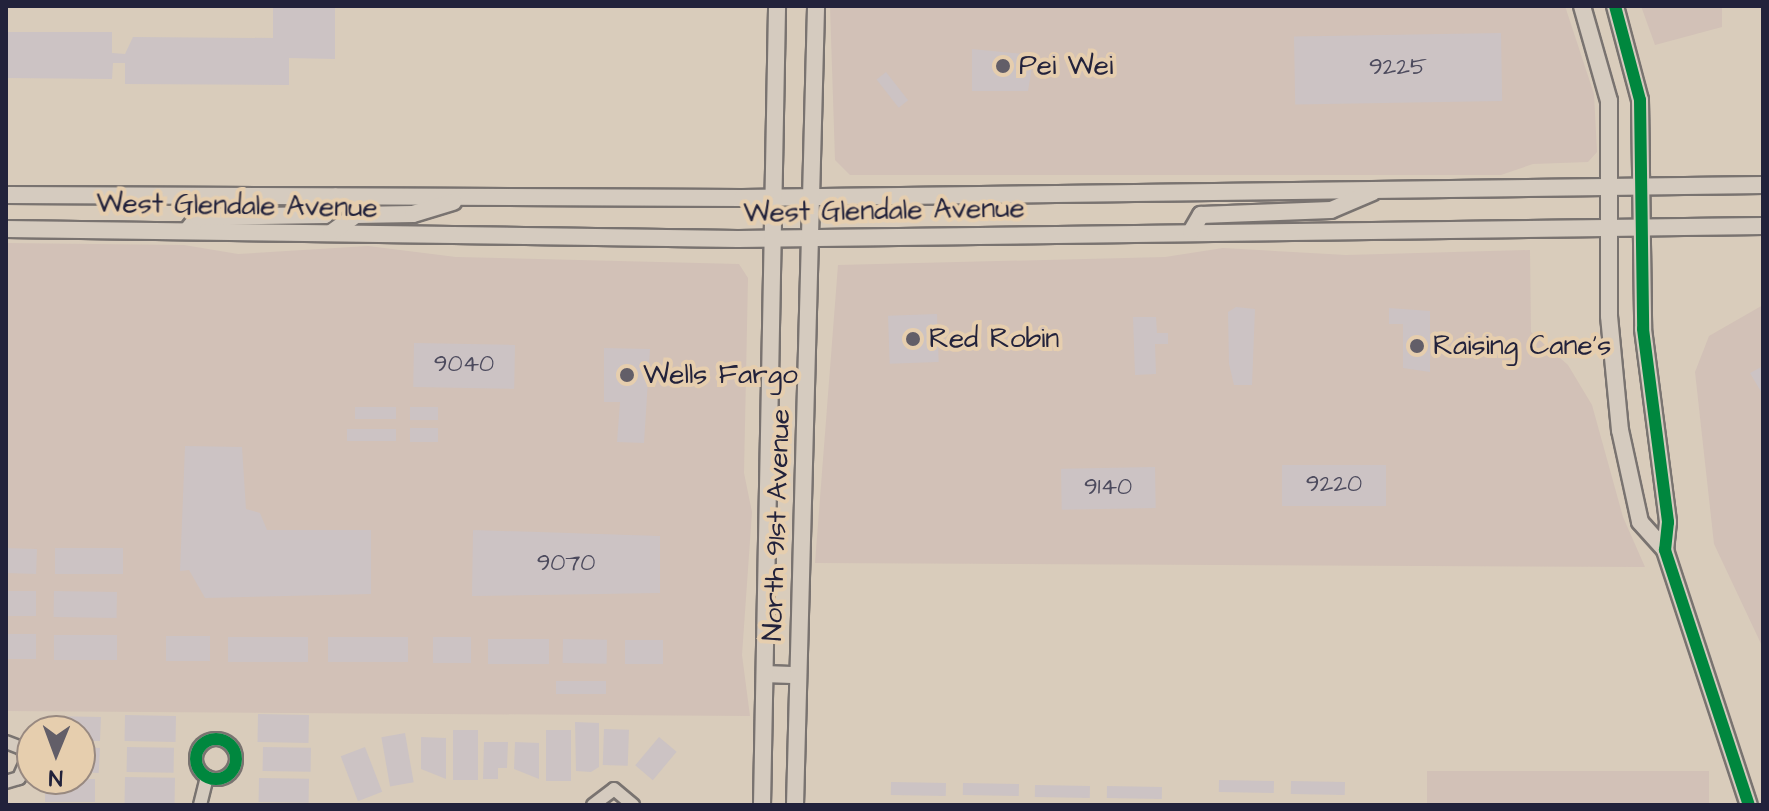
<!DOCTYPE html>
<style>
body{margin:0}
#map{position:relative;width:1769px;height:811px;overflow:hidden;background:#d9ccbb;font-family:"Architects Daughter",sans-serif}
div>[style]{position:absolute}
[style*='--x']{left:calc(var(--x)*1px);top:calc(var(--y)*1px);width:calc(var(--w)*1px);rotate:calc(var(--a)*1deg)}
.built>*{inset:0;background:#d2c1b7;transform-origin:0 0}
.building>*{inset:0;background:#ccc3c4;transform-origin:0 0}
.roads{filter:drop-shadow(2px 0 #797370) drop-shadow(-2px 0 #797370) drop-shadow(0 2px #797370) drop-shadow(0 -2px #797370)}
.street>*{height:12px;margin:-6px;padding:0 6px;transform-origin:6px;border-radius:6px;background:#d5cbbf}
.street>.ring{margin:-6px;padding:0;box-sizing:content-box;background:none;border:12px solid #d5cbbf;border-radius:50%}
.secondary>*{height:16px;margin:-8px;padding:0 8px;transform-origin:8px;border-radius:8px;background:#d5cbbf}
.cycleway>*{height:12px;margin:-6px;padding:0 6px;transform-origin:6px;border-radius:6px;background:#00873e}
.cycleway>.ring{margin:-6px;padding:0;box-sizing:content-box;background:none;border:12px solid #00873e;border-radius:50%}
.dots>*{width:22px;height:22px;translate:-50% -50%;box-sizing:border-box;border:4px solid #e6ceae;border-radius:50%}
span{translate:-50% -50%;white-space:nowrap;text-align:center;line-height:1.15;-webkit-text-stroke:8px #e6ceae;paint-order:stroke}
.number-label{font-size:24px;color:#4c4a5d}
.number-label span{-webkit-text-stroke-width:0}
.poi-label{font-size:28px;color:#22223b}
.left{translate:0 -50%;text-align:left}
.street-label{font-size:28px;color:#22223b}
.frame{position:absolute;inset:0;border:8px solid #22223b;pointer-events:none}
.north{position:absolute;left:16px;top:715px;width:80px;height:80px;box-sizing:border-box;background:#e6ceae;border:2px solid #988980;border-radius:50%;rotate:181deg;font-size:22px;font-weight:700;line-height:32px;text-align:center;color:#22223b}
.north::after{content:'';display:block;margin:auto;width:28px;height:36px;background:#625e68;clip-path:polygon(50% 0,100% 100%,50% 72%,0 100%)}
</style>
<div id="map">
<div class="built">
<div style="clip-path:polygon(830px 6px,1565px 6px,1594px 94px,1597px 152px,1588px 162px,1533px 164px,1501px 175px,850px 175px,835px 160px)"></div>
<div style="clip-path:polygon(1641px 6px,1722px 6px,1722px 27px,1655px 45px)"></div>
<div style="clip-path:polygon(6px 243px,184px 245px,238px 254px,368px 246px,456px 257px,739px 264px,748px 278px,744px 473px,752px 512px,742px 655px,750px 716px,6px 711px)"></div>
<div style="clip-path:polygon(1223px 248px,1346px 255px,1530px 250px,1531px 332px,1568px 365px,1592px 405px,1623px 517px,1645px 567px,815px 563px,838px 265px,1165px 257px)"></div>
<div style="clip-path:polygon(1763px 305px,1763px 648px,1714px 544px,1695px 372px,1709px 336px)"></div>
<div style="left:1427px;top:771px;width:282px;height:34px"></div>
</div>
<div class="building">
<div style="clip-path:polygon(335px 6px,335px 59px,289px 58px,289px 85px,125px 84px,125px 63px,113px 63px,112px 79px,6px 78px,6px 32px,112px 32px,112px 53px,125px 54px,133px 37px,273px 38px,273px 7px)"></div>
<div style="left:1501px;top:33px;width:68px;height:207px;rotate:89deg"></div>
<div style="clip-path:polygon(972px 49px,1034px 55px,1028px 91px,972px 91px)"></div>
<div style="left:886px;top:72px;width:36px;height:12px;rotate:52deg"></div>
<div style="clip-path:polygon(1236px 307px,1255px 309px,1252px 385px,1234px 385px,1229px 364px,1228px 312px)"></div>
<div style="clip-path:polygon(1389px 308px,1430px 311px,1430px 372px,1403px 368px,1403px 324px,1389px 324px)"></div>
<div style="left:937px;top:314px;width:48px;height:49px;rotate:88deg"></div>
<div style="clip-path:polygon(1133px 317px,1156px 317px,1157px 333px,1168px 333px,1168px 344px,1155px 344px,1156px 374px,1135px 375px)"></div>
<div style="left:414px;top:343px;width:101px;height:44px;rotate:1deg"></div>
<div style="clip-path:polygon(604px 348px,650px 349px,644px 443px,617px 442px,620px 402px,604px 402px)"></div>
<div style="clip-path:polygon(1763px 366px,1763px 395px,1750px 373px)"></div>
<div style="left:355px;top:407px;width:41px;height:12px"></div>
<div style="left:410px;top:407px;width:28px;height:13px"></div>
<div style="left:410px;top:428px;width:28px;height:14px"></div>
<div style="left:347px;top:429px;width:49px;height:12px"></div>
<div style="clip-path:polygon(185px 446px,242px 447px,246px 509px,260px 513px,267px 530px,371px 530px,371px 594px,205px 598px,189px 570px,180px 571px)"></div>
<div style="left:1282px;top:465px;width:104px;height:41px"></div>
<div style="left:1155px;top:467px;width:41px;height:94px;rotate:89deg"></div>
<div style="clip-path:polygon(473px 530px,660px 536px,660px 593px,472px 596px)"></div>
<div style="left:6px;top:548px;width:31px;height:25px;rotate:2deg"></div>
<div style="left:123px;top:548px;width:26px;height:68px;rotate:90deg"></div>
<div style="left:6px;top:591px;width:30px;height:25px"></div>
<div style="left:54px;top:591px;width:63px;height:26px;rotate:1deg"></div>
<div style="left:6px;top:634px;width:30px;height:25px"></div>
<div style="left:54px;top:635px;width:63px;height:25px"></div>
<div style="left:166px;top:636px;width:44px;height:25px"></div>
<div style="left:228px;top:637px;width:80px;height:25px"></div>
<div style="left:328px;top:637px;width:80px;height:25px"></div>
<div style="left:433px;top:637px;width:38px;height:26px"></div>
<div style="left:488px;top:639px;width:61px;height:25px"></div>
<div style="left:563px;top:639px;width:44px;height:24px;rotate:1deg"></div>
<div style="left:625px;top:640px;width:38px;height:24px"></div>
<div style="left:556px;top:681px;width:50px;height:13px"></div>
<div style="left:258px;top:714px;width:51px;height:28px;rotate:1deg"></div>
<div style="left:125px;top:715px;width:51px;height:26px;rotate:1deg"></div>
<div style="clip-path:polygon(50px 716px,101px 717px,100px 741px,80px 741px,80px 731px,50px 731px)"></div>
<div style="clip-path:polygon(575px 722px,599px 723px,599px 767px,591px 772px,576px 771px)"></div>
<div style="left:604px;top:729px;width:25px;height:36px;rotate:2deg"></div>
<div style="left:453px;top:730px;width:25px;height:50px"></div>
<div style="left:546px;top:730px;width:25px;height:51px"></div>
<div style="left:405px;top:733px;width:50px;height:24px;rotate:80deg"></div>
<div style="clip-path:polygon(421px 737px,446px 738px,446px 779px,421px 769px)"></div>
<div style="left:659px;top:737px;width:23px;height:37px;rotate:40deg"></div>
<div style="clip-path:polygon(484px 742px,508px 742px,507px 768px,498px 768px,498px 779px,483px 779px)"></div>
<div style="clip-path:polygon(515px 742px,539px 743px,539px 779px,514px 769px)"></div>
<div style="left:80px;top:747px;width:20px;height:25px;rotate:3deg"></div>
<div style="left:127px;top:747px;width:47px;height:25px;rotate:1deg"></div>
<div style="left:263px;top:747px;width:48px;height:24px;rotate:1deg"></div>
<div style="left:365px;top:747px;width:48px;height:26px;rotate:69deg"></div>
<div style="left:125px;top:777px;width:50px;height:26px;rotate:1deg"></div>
<div style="left:259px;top:778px;width:50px;height:24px;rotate:1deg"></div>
<div style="left:45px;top:779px;width:50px;height:23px"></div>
<div style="left:1219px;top:780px;width:55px;height:12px;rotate:1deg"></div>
<div style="left:1291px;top:781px;width:54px;height:13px;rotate:1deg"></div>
<div style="left:891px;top:782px;width:55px;height:13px;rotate:1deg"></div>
<div style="left:963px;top:783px;width:56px;height:12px;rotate:1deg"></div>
<div style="left:1035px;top:785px;width:55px;height:12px;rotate:1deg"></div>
<div style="left:1107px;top:786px;width:55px;height:12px;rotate:1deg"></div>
</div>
<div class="roads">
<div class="street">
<div class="ring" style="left:196px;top:739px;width:28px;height:28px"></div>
<div style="--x:6;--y:742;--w:17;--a:21"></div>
<div style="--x:22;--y:748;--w:13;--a:67"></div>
<div style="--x:27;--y:760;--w:20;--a:114"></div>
<div style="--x:19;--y:778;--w:14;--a:163"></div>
<div style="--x:200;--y:805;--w:29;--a:-76"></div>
<div style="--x:593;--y:805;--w:26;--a:-37"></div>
<div style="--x:614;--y:789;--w:25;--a:40"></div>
</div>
<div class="secondary">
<div style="--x:1582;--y:6;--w:99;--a:74.1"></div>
<div style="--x:1609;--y:101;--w:215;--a:90"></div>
<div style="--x:1609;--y:316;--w:115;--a:84.5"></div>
<div style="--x:1620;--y:430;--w:94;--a:77.7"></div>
<div style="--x:1640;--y:522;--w:38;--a:48"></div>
<div style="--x:1615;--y:6;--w:97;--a:75.1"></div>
<div style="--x:1640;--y:100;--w:229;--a:89.2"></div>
<div style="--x:1643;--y:329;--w:195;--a:82.6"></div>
<div style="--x:1668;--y:522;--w:28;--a:96"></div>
<div style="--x:1665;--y:550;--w:268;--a:71.8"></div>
<div style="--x:6;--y:195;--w:736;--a:0.23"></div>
<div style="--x:742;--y:198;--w:1021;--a:-0.73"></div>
<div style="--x:6;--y:229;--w:732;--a:0.78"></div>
<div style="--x:738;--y:239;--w:1025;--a:-0.73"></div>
<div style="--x:187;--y:231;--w:18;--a:-52"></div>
<div style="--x:198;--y:217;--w:127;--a:-0.9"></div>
<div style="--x:325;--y:215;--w:21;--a:-61"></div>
<div style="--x:1191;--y:232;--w:20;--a:-60"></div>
<div style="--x:1201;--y:215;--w:130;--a:-2.2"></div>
<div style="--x:1331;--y:210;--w:46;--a:-23.2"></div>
<div style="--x:331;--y:233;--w:31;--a:-36"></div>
<div style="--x:356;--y:215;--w:57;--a:-1"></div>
<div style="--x:413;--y:214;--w:42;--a:-16.7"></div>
<div style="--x:765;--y:674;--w:33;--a:2"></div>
<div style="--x:762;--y:805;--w:799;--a:-88.92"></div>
<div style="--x:795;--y:805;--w:799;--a:-88.49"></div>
</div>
</div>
<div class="cycleway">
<div style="--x:1615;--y:6;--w:97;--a:75.1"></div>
<div style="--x:1640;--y:100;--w:229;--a:89.2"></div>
<div style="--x:1643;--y:329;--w:195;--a:82.6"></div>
<div style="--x:1668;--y:522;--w:28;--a:96"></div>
<div style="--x:1665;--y:550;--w:268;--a:71.8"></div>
<div class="ring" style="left:196px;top:739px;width:28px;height:28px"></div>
</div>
<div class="dots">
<div style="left:1003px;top:66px;background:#625e68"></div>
<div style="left:913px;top:339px;background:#625e68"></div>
<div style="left:1417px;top:346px;background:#625e68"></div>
<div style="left:627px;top:375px;background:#625e68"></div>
</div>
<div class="number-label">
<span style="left:1398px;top:68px">9225</span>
<span style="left:464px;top:365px">9040</span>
<span style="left:1334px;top:485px">9220</span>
<span style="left:1108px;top:488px">9140</span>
<span style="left:566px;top:564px">9070</span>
</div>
<div class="poi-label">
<span class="left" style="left:1019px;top:66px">Pei Wei</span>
<span class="left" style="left:929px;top:339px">Red Robin</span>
<span class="left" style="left:1433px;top:346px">Raising Cane's</span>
<span class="left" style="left:643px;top:375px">Wells Fargo</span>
</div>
<div class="street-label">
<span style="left:237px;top:206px;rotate:1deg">West Glendale Avenue</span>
<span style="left:884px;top:211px;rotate:-1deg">West Glendale Avenue</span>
<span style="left:777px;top:525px;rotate:-88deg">North 91st Avenue</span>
</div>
<div class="frame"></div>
<div class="north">N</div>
</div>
